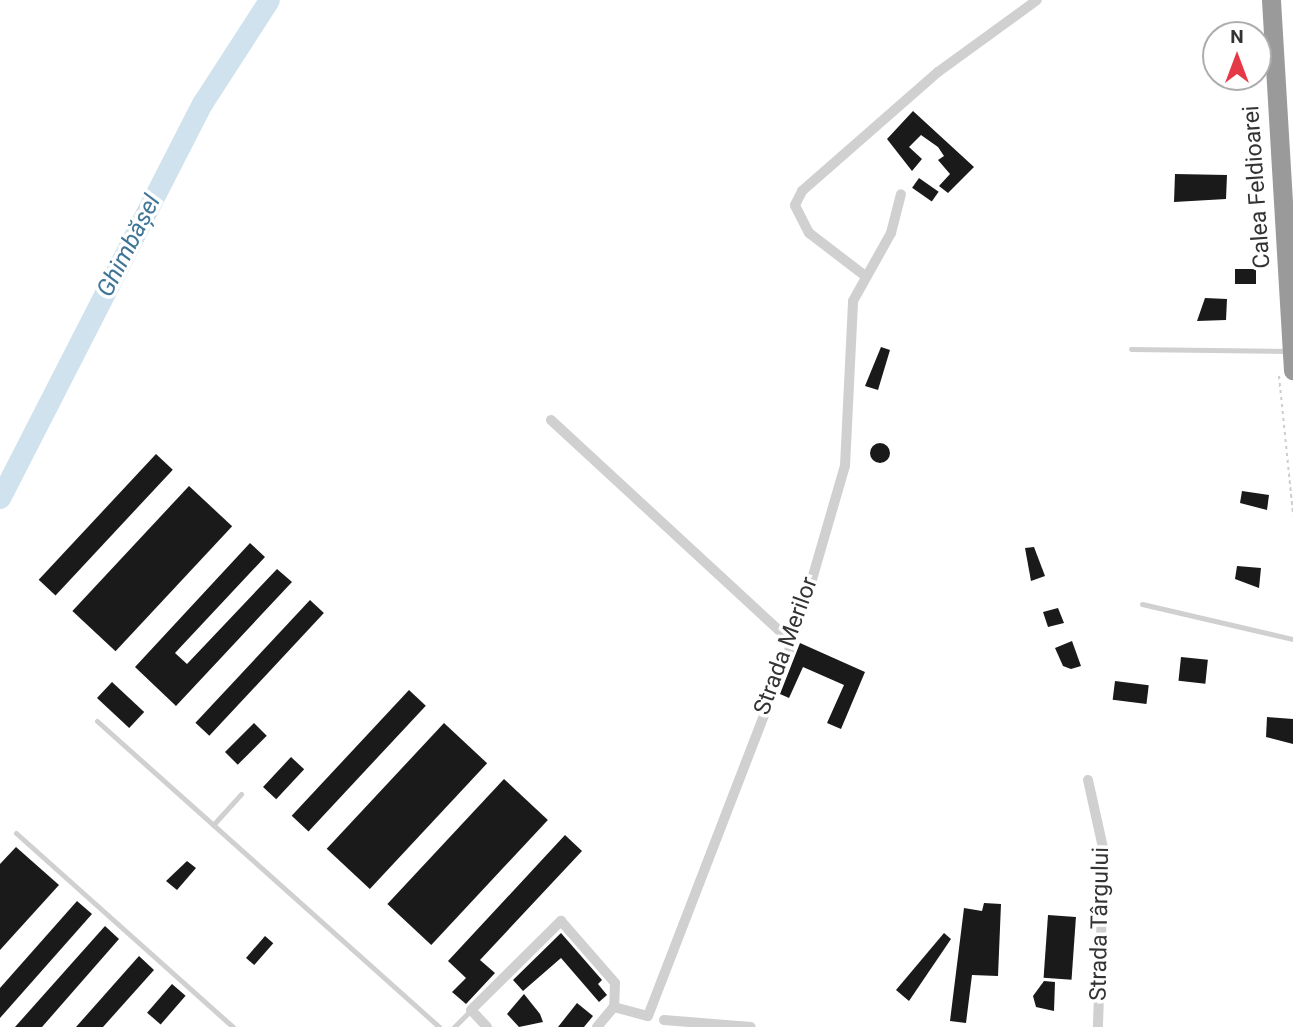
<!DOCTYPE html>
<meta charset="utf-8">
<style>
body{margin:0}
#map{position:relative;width:1293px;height:1027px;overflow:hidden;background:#fff;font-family:Roboto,sans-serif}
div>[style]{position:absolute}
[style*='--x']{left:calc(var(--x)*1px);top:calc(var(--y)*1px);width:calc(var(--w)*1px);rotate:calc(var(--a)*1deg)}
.river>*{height:21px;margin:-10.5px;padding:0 10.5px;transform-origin:10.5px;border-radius:10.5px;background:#cfe2ee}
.building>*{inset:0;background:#1a1a1a;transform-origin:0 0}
.round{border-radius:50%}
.path>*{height:2px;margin-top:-1px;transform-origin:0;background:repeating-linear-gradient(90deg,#cdcdcd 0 3.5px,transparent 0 7px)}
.lane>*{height:5px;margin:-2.5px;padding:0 2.5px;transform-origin:2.5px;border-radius:2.5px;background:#d0d0d0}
.street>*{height:10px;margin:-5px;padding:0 5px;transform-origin:5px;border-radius:5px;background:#d0d0d0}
.highway>*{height:19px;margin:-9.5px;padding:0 9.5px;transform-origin:9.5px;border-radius:9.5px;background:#9a9a9a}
span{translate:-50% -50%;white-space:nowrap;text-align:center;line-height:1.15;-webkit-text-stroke:7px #fff;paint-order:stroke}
.street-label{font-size:23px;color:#333}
.water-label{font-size:24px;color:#3f7597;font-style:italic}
.north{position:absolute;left:1202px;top:21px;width:70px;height:70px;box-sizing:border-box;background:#fff;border:2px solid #adadad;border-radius:50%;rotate:0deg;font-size:19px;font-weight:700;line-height:28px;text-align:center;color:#333}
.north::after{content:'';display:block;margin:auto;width:24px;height:32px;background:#e63946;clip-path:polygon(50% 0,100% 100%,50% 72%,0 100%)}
</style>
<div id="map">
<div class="river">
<div style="--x:0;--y:498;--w:445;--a:-62.9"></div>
<div style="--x:203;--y:102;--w:121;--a:-57.1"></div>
</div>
<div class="building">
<div style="clip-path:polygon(913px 111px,974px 167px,948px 193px,939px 186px,950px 174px,938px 160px,944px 156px,938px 147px,921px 135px,909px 147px,922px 159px,912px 171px,887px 139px)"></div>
<div style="clip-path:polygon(1175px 174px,1227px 175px,1226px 199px,1174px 202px)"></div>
<div style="left:919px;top:178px;width:24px;height:12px;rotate:35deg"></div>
<div style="left:1235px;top:269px;width:21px;height:15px"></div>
<div style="clip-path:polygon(1205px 298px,1227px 299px,1226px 320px,1197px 321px)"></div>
<div style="clip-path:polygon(881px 347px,890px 350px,878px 390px,865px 386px)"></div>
<div class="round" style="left:870px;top:443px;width:20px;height:20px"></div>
<div style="left:156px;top:454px;width:23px;height:172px;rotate:43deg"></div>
<div style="left:189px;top:486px;width:59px;height:171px;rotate:43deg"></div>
<div style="clip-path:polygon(1242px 491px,1269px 495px,1267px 510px,1240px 503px)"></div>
<div style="clip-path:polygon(250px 543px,265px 557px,175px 653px,187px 664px,277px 569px,292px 582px,176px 706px,135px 667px)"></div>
<div style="clip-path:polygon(1034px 547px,1045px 576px,1031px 581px,1025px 548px)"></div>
<div style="clip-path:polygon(1237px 566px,1261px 568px,1259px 588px,1235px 579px)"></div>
<div style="left:310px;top:600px;width:19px;height:168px;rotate:43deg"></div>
<div style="clip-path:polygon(1058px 608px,1064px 623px,1048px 627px,1043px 612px)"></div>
<div style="clip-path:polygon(1072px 641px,1081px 666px,1071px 669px,1063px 666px,1055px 648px)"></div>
<div style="clip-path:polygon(800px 643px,865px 672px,841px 729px,827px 723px,844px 685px,803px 667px,789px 698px,780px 694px)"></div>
<div style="left:1181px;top:657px;width:27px;height:24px;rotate:6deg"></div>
<div style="left:1115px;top:681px;width:34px;height:19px;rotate:7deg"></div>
<div style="left:112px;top:682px;width:44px;height:22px;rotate:43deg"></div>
<div style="left:409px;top:690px;width:23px;height:172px;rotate:43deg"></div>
<div style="clip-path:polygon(1267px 717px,1293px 719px,1293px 744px,1266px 737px)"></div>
<div style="left:254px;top:723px;width:18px;height:41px;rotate:45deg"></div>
<div style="left:444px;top:723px;width:59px;height:172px;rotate:43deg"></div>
<div style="left:291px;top:757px;width:18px;height:41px;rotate:43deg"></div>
<div style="left:504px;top:779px;width:60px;height:171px;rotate:43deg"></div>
<div style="clip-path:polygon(565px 835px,582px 851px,480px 960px,495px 973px,466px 1004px,452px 992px,466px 978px,448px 961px)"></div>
<div style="clip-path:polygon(16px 847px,59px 885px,0 950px,0 864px)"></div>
<div style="clip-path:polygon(187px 861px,196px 868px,177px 890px,166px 881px)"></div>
<div style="clip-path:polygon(77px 901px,92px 914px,0 1018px,0 988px)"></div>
<div style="clip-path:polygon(984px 903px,1001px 904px,998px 976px,972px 975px,966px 1023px,950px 1021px,964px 908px,982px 911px)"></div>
<div style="left:1048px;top:915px;width:28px;height:63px;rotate:4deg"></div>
<div style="clip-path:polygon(105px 926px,119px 939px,42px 1027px,15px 1027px)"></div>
<div style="clip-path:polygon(561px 933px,602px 980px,598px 984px,607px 995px,599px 1002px,561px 958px,523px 991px,513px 980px)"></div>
<div style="clip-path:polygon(944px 933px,951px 939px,909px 1001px,896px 990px)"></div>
<div style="left:265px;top:936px;width:11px;height:29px;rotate:41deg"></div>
<div style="clip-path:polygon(139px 956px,154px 970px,103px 1027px,76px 1027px)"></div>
<div style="clip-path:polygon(1044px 981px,1055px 982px,1054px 1011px,1036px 1007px,1033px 996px)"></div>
<div style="left:172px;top:984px;width:18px;height:38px;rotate:41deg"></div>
<div style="clip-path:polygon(524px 994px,540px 1014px,543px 1022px,519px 1027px,507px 1014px)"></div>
<div style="clip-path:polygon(577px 1003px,593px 1016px,584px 1027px,558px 1027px)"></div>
</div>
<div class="path">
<div style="--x:1279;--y:376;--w:140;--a:84.2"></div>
</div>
<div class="lane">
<div style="--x:1131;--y:349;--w:158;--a:0.7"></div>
<div style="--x:1142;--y:604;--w:155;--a:13.1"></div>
<div style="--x:97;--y:721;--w:459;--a:41.8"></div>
<div style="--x:213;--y:825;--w:42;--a:-47.9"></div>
<div style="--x:16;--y:833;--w:291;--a:41.8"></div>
<div style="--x:454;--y:1027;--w:24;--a:-45"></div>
</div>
<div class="street">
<div style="--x:864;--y:275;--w:69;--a:-142.6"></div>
<div style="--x:809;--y:233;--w:31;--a:-117"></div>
<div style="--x:795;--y:205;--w:16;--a:-63"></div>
<div style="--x:802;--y:191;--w:181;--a:-41.2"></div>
<div style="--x:938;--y:72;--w:122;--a:-36"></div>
<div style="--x:551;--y:420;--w:328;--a:42.7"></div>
<div style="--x:1088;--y:780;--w:74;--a:77.5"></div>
<div style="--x:1104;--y:852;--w:175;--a:92"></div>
<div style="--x:664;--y:1020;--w:87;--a:4.6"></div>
<div style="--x:487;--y:1027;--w:23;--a:-133"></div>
<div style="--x:471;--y:1010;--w:127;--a:-44.7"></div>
<div style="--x:561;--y:921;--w:82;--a:48.9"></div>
<div style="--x:615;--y:983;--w:24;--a:92"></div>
<div style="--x:597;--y:1027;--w:26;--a:-50"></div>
<div style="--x:614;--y:1007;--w:35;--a:15"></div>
<div style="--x:648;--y:1016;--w:420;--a:-68.9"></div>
<div style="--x:799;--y:624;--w:165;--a:-73.8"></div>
<div style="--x:845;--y:466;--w:165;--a:-87.2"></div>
<div style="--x:853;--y:301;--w:78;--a:-60.8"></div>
<div style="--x:891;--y:233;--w:40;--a:-75.6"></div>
</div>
<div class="highway">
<div style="--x:1271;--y:0;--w:371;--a:86.6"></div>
</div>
<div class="street-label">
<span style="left:1257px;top:187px;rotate:-94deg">Calea Feldioarei</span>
<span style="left:786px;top:646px;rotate:-70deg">Strada Merilor</span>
<span style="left:1100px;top:924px;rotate:-89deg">Strada Târgului</span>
</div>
<div class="water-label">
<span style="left:129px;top:246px;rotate:-63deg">Ghimbășel</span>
</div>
<div class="north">N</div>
</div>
